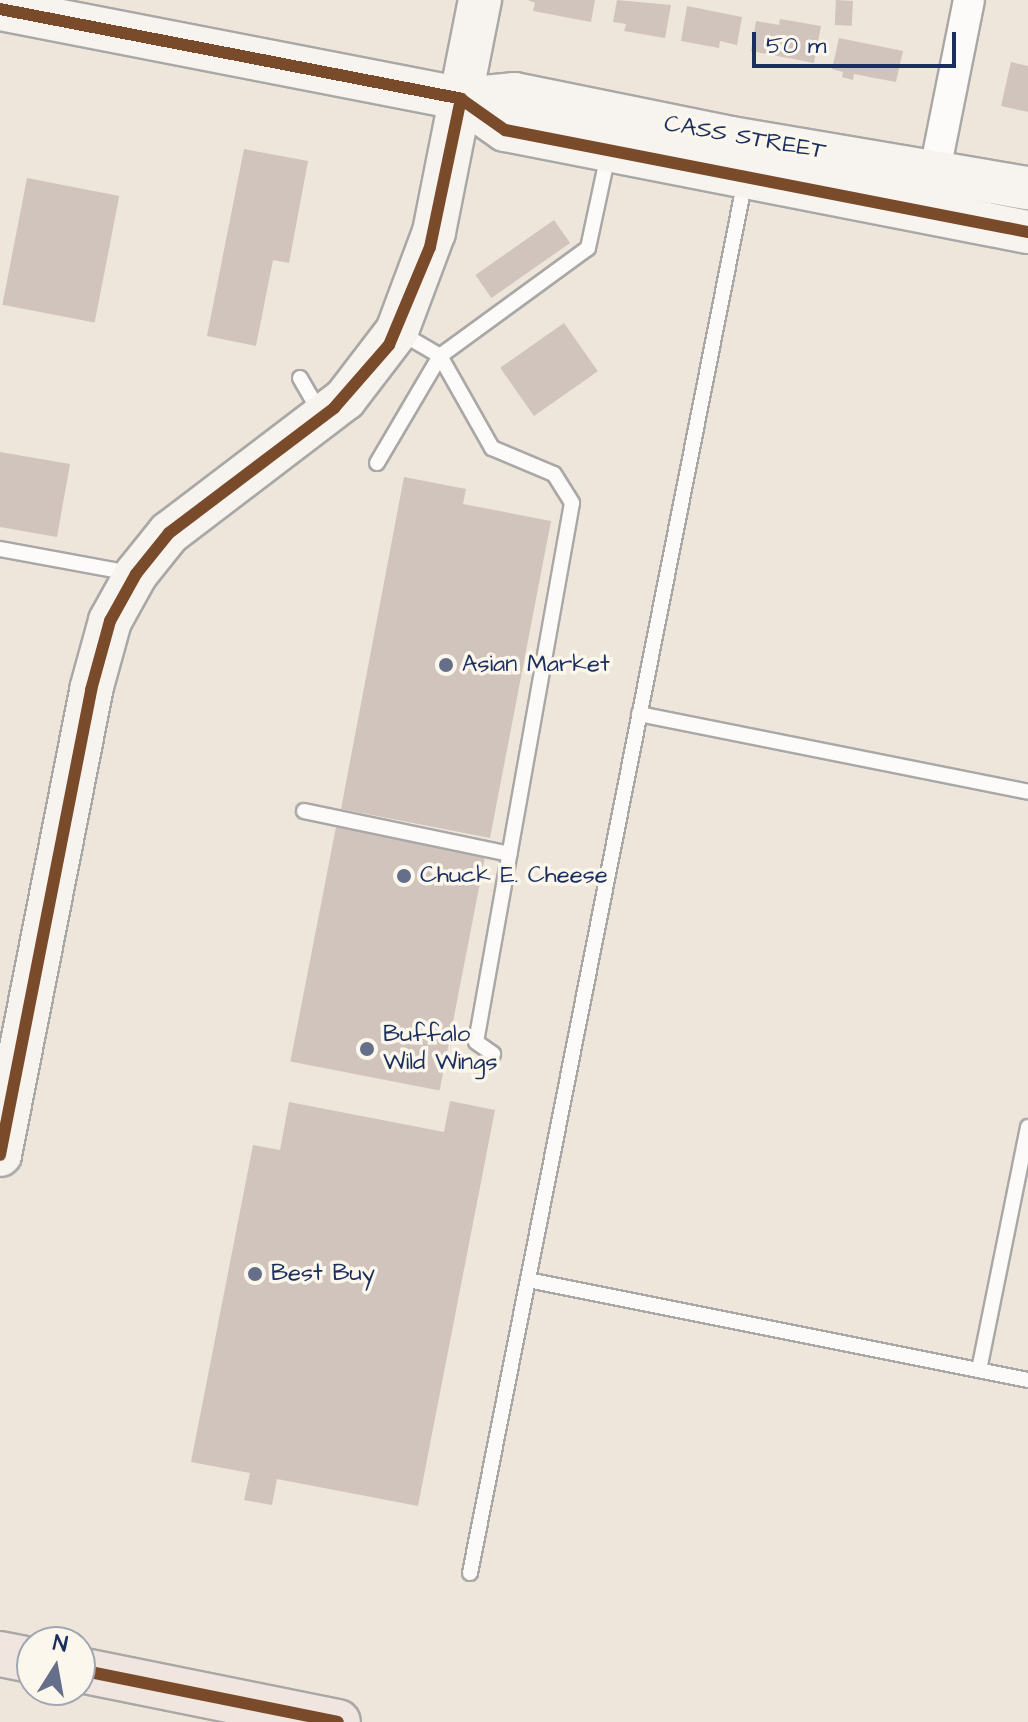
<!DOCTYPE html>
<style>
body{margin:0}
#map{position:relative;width:1028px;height:1722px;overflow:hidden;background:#eee6da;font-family:"Architects Daughter",sans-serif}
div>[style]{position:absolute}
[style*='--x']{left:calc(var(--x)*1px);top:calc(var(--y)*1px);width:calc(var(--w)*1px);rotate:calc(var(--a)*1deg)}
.building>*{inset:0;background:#d1c4bc;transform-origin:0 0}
.roads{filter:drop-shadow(2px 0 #aaa8a7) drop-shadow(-2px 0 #aaa8a7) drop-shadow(0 2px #aaa8a7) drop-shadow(0 -2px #aaa8a7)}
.lane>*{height:14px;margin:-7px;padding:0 7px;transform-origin:7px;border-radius:7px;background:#fcfbf9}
.street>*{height:30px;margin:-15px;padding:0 15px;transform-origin:15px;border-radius:15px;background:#fcfbf9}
.secondary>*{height:42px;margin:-21px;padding:0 21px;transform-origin:21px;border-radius:21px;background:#f7f3ef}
.highway>*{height:44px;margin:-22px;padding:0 22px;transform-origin:22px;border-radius:22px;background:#f0e6df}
.bus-1>*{height:12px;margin:-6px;padding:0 6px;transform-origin:6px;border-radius:6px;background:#7a4b2a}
.dots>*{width:22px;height:22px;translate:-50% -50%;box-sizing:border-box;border:4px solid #fbf7ec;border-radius:50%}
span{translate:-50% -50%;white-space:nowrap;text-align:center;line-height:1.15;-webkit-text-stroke:7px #fbf7ec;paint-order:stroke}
.street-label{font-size:24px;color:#1b2f5e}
.poi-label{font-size:24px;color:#1b2f5e}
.left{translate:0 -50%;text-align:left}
.north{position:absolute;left:16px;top:1626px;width:80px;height:80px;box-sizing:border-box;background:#fbf7ec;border:2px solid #a1a7b3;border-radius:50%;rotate:11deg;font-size:22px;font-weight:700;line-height:32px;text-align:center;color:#1b2f5e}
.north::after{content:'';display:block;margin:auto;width:28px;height:36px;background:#656f89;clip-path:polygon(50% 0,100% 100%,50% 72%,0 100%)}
.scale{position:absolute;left:752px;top:32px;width:204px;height:36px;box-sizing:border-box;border:4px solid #1b2f5e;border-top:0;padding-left:10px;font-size:24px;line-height:28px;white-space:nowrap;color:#1b2f5e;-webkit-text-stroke:6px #fbf7ec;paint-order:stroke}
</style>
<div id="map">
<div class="building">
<div style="clip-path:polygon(528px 0,595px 0,591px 22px,533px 11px,535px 3px)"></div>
<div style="clip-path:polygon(617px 0,671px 5px,665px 38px,624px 31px,626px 24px,613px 22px)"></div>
<div style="left:836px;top:0;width:17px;height:25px;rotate:3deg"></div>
<div style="clip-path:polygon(687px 6px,742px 17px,737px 45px,720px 41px,719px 48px,681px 41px)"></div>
<div style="clip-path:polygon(780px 19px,821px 26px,814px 63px,751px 51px,756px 21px,779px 25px)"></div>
<div style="clip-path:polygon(839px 38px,903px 51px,896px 82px,854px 74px,853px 80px,842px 77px,843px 72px,832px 69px)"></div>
<div style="clip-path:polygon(1011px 62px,1028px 66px,1028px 112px,1001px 106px)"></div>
<div style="clip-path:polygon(244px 149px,308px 161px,289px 263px,273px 260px,256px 346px,207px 336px)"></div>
<div style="left:27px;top:178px;width:94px;height:129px;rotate:11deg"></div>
<div style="left:554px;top:220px;width:28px;height:96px;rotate:55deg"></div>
<div style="left:564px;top:323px;width:59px;height:78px;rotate:55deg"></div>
<div style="clip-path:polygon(0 452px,70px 464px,57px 537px,0 527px)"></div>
<div style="clip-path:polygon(404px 477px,466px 489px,463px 504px,551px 521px,490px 838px,341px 809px)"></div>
<div style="left:336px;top:827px;width:152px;height:239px;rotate:11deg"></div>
<div style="clip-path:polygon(450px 1101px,495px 1110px,418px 1506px,277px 1479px,272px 1505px,244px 1500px,250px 1473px,191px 1462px,253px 1145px,280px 1150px,289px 1102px,444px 1132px)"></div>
</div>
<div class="roads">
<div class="lane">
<div style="--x:401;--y:333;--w:45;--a:30.5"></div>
<div style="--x:440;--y:356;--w:183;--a:-36.1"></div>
<div style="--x:588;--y:248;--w:95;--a:-77.9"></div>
<div style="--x:440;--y:356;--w:106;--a:60.5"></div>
<div style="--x:492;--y:448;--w:67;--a:22.8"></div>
<div style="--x:554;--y:474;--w:34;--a:58"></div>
<div style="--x:572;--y:503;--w:547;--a:100.1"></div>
<div style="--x:476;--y:1042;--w:21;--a:35"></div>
<div style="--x:300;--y:378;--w:39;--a:60"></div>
<div style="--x:377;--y:463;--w:124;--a:-59.5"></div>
<div style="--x:0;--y:549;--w:133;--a:10.4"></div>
<div style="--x:639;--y:714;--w:397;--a:11.3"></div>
<div style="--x:304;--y:811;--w:210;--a:11.8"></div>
<div style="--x:528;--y:1280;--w:510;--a:11.31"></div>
<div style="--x:979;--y:1370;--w:248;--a:-78.6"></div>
<div style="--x:470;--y:1573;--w:1420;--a:-78.83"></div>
</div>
<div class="street">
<div style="--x:935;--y:170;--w:173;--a:-78.7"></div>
</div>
<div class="secondary">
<div style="--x:0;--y:9;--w:470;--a:11"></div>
<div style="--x:461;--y:99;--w:54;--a:-5.3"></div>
<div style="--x:515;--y:94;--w:220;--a:11.5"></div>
<div style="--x:731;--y:138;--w:301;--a:9.6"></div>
<div style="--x:461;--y:99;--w:54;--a:35.2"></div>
<div style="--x:505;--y:130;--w:533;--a:11.04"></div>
<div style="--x:0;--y:1155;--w:474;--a:-78.9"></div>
<div style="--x:91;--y:690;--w:72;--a:-74.6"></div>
<div style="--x:110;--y:621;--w:54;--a:-61"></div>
<div style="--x:136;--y:574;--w:53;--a:-51.2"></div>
<div style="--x:169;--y:533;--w:221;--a:-37.3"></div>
<div style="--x:345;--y:399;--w:86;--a:-52.6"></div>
<div style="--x:397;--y:331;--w:106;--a:-69.5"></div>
<div style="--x:434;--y:232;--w:237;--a:-78.8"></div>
</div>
<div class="highway">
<div style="--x:0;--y:1654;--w:33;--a:11"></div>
<div style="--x:80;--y:1670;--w:263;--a:11.4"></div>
</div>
</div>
<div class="bus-1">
<div style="--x:0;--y:9;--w:470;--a:11"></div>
<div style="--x:461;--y:99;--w:54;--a:35.2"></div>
<div style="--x:505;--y:130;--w:533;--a:11.04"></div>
<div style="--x:0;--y:1155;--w:474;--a:-78.9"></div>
<div style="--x:91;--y:690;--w:72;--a:-74.6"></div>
<div style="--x:110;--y:621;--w:54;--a:-61"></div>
<div style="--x:136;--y:574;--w:53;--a:-51.2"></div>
<div style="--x:169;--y:533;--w:207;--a:-37.1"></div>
<div style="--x:334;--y:408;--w:84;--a:-48.9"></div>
<div style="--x:389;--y:345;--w:106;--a:-67.3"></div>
<div style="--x:430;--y:247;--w:151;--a:-78.2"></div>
<div style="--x:80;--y:1670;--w:263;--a:11.4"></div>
</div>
<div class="dots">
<div style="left:446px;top:665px;background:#656f89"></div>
<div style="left:404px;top:876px;background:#656f89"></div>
<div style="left:367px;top:1049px;background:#656f89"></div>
<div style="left:255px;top:1274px;background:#656f89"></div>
</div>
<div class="street-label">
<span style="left:745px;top:138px;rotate:10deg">CASS STREET</span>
</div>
<div class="poi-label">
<span class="left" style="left:462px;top:665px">Asian Market</span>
<span class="left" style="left:420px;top:876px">Chuck E. Cheese</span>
<span class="left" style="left:383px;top:1049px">Buffalo<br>Wild Wings</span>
<span class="left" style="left:271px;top:1274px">Best Buy</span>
</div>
<div class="north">N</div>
<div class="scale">50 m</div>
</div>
